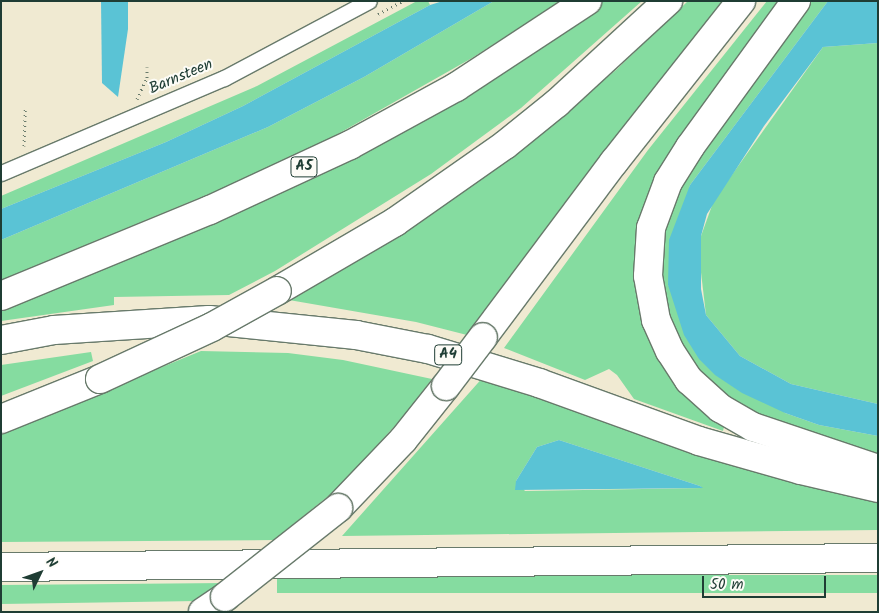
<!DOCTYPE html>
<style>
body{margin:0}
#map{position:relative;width:879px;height:613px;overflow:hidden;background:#f0ead2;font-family:Kalam,sans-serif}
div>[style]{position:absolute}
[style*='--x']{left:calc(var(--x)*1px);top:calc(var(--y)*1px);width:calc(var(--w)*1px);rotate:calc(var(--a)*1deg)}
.green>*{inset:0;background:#85dca0;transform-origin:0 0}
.water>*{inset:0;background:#5ac3d5}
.path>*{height:3px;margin-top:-1.5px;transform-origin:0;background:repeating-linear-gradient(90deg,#687a6b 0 1px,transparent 0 5px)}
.roads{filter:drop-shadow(1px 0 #687a6b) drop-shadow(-1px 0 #687a6b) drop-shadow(0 1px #687a6b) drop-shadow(0 -1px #687a6b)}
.street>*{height:15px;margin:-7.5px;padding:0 7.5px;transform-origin:7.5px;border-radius:7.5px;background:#fff}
.highway>*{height:28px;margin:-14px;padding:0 14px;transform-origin:14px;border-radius:14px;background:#fff}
.bridges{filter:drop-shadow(1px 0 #687a6b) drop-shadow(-1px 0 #687a6b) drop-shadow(0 1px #687a6b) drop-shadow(0 -1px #687a6b)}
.highway-bridge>*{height:28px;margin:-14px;padding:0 14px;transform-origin:14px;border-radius:14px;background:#fff}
span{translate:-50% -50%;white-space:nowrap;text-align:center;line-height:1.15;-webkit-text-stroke:4px #fdfcf7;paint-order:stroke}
.shield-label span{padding:1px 4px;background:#fdfcf7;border:1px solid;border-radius:4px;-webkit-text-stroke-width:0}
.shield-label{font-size:15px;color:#1f3d34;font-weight:700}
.street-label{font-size:16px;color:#1f3d34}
.frame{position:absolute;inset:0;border:2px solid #1f3d34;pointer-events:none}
.north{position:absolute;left:15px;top:548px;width:50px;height:50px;-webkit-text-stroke:4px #fdfcf7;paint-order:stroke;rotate:48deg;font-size:14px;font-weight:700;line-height:20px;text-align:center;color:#1f3d34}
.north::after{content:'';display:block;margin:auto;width:18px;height:22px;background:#1f3d34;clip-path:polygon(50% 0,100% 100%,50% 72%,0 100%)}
.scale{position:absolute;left:702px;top:576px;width:124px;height:22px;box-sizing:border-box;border:2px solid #1f3d34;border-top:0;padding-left:6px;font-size:15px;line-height:18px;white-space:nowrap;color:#1f3d34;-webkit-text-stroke:4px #fdfcf7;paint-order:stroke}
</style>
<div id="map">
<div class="green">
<div style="clip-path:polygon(417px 1px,428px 1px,430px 5px,243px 106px,166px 142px,1px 209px,1px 196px,257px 86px)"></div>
<div style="clip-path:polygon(494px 1px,561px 1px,472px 58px,329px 139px,238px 182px,1px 280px,1px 240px,268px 127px,364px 77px)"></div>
<div style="clip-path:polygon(597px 1px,642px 1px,521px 108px,431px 174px,275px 271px,229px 295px,114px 297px,114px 305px,1px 321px,1px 302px,120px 254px)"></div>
<div style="clip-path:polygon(688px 1px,724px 1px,467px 335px,416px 322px,289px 300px,362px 258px,477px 182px,616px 70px)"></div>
<div style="clip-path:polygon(767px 1px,792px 1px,662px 183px,651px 321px,726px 418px,723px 431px,634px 399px,617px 375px,609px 369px,585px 380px,504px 348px,648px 150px)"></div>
<div style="clip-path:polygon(805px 1px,828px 1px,690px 185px,668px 285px,785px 413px,819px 425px,878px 436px,878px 457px,755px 422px,693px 376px,661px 316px,657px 229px,673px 185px)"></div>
<div style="clip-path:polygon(878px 43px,878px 404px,791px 384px,740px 356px,706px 315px,700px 264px,701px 236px,714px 200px,823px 47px)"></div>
<div style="clip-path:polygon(201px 351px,288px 353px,343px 360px,432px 379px,403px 417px,337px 489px,274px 540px,1px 542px,1px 433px)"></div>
<div style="clip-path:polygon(91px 352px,93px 361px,1px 396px,1px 365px)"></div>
<div style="clip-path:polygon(evenodd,485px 375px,878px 496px,878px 530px,342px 536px,485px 375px,559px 440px,700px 486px,702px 488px,525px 491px,516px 481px,537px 447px,559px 440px)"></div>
<div style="left:878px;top:575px;width:18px;height:601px;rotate:90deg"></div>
<div style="clip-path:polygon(226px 583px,198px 601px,1px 604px,1px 585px)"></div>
</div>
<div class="water">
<div style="clip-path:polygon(101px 1px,128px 1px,128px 29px,118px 97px,102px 83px)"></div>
<div style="clip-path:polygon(443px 1px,494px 1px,364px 77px,268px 127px,1px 240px,1px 209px,166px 142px,243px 106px,430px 5px)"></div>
<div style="clip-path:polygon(828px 1px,878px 1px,878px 43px,823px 47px,764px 126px,707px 214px,701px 236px,701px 289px,706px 315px,740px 356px,791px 384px,878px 404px,878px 436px,819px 425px,785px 413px,742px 393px,715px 375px,699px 359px,684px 335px,668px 285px,669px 240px,690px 185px)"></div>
<div style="clip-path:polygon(559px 440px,700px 486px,703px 488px,515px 490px,516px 481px,537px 447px)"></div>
</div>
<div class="path">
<div style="--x:378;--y:14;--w:27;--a:-28"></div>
<div style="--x:137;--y:99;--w:23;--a:-65"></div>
<div style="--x:147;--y:78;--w:11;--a:-90"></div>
<div style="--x:24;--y:146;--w:37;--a:-88"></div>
</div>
<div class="roads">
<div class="street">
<div style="--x:1;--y:173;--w:242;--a:-23.1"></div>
<div style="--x:224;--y:78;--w:164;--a:-28"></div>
</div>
<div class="highway">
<div style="--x:796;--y:1;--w:180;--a:126"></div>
<div style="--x:690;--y:147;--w:41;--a:122.2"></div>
<div style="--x:668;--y:182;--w:49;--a:110.3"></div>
<div style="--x:651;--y:228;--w:48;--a:93.6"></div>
<div style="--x:648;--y:276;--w:45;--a:79.7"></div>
<div style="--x:656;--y:320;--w:34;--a:66"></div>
<div style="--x:670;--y:351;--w:35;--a:57"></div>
<div style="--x:689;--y:380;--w:42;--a:42.1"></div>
<div style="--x:720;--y:408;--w:38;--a:30"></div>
<div style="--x:753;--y:427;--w:132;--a:18.6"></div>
<div style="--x:277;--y:291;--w:137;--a:-30.3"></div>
<div style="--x:395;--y:222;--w:134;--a:-35"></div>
<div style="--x:505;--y:145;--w:67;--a:-38.9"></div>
<div style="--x:557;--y:103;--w:151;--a:-42.6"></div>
<div style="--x:1;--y:296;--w:226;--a:-22.4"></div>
<div style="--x:210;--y:210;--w:154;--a:-24.9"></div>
<div style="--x:350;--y:145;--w:121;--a:-28.7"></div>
<div style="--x:456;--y:87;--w:157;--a:-33.3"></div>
<div style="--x:483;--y:337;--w:219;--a:-53.2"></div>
<div style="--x:614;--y:162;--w:205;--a:-51.7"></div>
<div style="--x:1;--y:340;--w:54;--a:-10.7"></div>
<div style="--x:54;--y:330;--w:155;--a:-3.7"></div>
<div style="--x:209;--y:320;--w:148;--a:5.8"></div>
<div style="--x:356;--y:335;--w:73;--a:11"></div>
<div style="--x:428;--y:349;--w:116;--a:17"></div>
<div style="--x:539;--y:383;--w:170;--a:19.9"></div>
<div style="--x:699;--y:441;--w:106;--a:15.9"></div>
<div style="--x:801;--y:470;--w:79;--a:13.2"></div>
<div style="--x:1;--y:419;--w:107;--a:-22"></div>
<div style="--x:338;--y:508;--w:94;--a:-46.3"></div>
<div style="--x:403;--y:440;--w:69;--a:-51.5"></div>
<div style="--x:1;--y:567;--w:877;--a:-0.59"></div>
<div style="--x:203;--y:612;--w:27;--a:-34"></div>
</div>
</div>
<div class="bridges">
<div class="highway-bridge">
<div style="--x:100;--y:379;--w:123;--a:-24.9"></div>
<div style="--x:212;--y:327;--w:74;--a:-29"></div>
<div style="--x:446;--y:386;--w:61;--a:-52.9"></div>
<div style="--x:225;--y:597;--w:144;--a:-38.2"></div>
</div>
</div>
<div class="shield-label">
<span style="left:304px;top:167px">A5</span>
<span style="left:448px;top:355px">A4</span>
</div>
<div class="street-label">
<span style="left:181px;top:77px;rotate:-23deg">Barnsteen</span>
</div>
<div class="frame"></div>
<div class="north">N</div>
<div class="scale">50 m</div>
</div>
